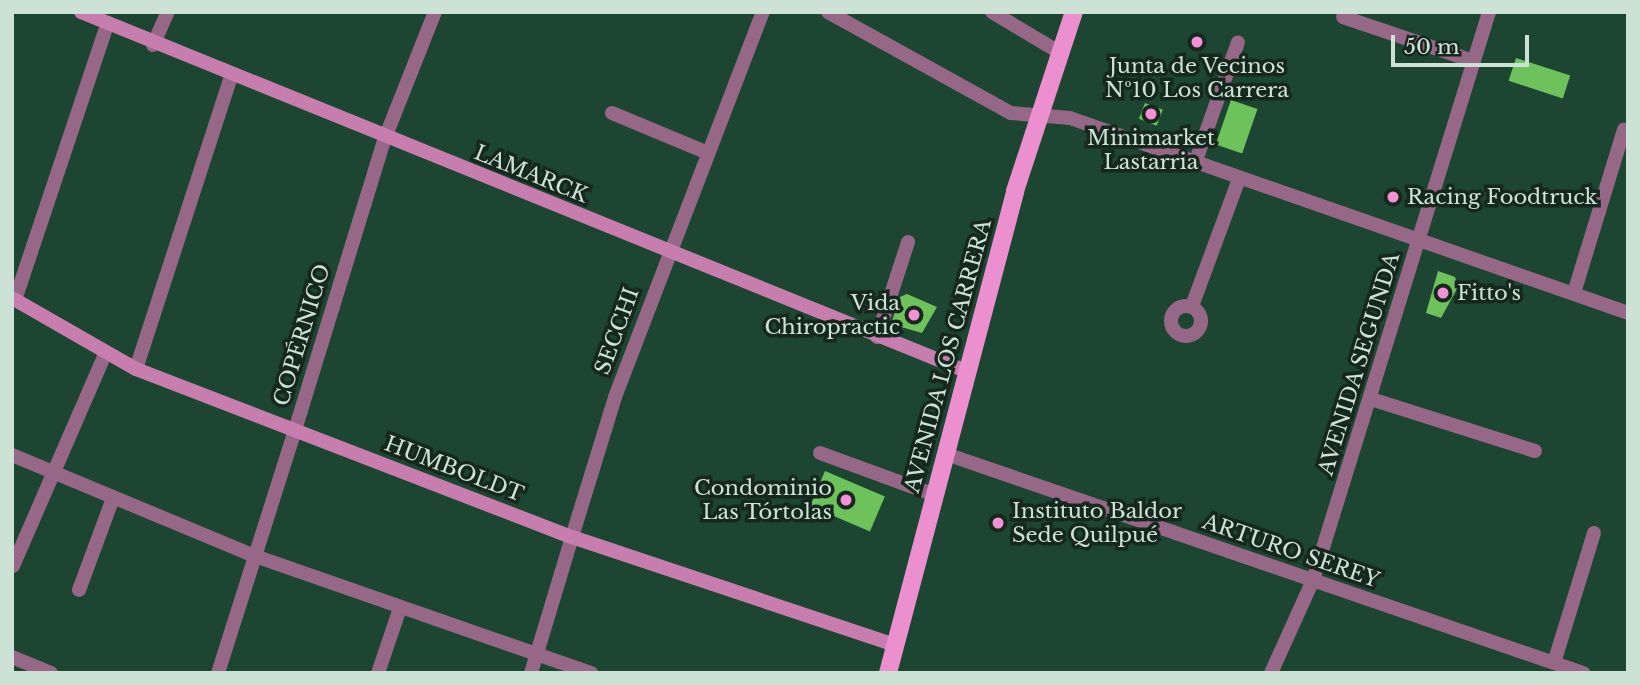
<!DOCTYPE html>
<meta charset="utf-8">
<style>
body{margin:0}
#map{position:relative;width:1640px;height:685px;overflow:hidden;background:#1d4632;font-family:"Libre Baskerville",serif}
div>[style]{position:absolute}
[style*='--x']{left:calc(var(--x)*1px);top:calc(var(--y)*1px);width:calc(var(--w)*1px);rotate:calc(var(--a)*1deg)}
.building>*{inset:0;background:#6ec25b;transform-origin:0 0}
.minor>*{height:14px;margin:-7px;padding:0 7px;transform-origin:7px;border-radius:7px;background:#966786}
.minor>.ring{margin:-7px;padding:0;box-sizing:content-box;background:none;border:14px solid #966786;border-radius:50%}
.tertiary>*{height:14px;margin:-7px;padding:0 7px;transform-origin:7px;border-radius:7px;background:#966786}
.secondary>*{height:14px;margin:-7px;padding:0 7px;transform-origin:7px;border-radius:7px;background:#c77eaf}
.primary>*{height:18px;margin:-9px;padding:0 9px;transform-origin:9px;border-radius:9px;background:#ec8fce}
.dots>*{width:19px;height:19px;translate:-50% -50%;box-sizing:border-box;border:4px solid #16281e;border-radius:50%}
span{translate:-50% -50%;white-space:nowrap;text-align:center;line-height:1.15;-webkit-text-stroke:7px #16281e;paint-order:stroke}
.poi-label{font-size:21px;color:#cce2d5}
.left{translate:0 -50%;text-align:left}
.right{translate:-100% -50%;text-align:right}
.street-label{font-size:21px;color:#cce2d5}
.frame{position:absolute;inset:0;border:14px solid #cce2d5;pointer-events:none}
.scale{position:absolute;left:1391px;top:35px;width:138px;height:32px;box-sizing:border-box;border:4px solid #cce2d5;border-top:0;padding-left:9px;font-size:21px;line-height:24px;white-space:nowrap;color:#cce2d5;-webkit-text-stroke:5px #16281e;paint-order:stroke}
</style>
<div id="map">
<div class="building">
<div style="left:1516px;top:58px;width:57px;height:24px;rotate:18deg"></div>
<div style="left:1231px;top:100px;width:28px;height:47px;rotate:19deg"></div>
<div style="left:1145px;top:103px;width:19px;height:17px;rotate:21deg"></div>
<div style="clip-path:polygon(1438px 271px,1455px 277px,1458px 287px,1441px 318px,1426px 313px)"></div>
<div style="clip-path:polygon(907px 294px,937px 307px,922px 333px,891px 324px,900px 297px)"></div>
<div style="left:825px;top:471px;width:65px;height:38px;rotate:23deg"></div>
</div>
<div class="minor">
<div style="--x:828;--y:12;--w:209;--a:28.9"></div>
<div style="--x:1011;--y:113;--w:59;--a:4.8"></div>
<div style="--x:1070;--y:118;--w:591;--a:19.26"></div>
<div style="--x:992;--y:12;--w:78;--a:30.8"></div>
<div style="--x:1343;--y:17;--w:137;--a:18.7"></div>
<div style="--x:153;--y:45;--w:36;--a:-66"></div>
<div style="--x:612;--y:113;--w:104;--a:22.6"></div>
<div style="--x:1195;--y:163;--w:128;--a:-70.4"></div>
<div style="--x:1574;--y:293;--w:171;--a:-73"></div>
<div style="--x:15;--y:300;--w:290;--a:-71.5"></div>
<div class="ring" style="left:1171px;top:306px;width:16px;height:16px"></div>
<div style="--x:1192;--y:306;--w:135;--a:-69.7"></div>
<div style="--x:877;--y:337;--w:100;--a:-71.9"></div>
<div style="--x:136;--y:369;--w:307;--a:-72"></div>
<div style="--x:1371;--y:399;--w:172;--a:17.6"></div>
<div style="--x:820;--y:453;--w:122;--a:20.1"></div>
<div style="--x:946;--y:454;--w:674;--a:18.97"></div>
<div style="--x:12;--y:455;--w:263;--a:22.6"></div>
<div style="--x:255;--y:556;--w:356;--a:19.2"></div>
<div style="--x:13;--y:566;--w:233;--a:-66.5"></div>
<div style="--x:79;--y:590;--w:95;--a:-69.7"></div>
<div style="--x:12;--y:657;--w:42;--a:22.3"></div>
<div style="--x:1554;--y:663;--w:136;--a:-72.9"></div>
<div style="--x:218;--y:673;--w:255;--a:-72.4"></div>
<div style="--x:378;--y:673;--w:69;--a:-71.3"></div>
<div style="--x:531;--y:673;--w:142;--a:-73.2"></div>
<div style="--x:1271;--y:673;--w:102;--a:-65.7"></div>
<div style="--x:1313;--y:580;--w:595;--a:-72.78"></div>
</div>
<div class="tertiary">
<div style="--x:295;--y:430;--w:306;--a:-72.9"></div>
<div style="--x:385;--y:138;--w:136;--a:-68.4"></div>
<div style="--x:572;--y:537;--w:146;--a:-72.9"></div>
<div style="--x:615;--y:397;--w:412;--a:-69"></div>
</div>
<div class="secondary">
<div style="--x:81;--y:12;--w:955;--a:22.08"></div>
<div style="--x:12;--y:298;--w:143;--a:29.8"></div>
<div style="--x:136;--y:369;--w:467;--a:21.1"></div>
<div style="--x:572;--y:537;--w:341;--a:18.5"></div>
</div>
<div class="primary">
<div style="--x:888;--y:673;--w:498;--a:-75.2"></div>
<div style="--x:1015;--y:191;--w:188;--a:-71.8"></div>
</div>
<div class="dots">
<div style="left:1197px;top:42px;background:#f491d4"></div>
<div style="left:1151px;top:114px;background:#f491d4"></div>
<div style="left:1393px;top:197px;background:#f491d4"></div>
<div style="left:1443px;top:293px;background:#f491d4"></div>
<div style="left:914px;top:315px;background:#f491d4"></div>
<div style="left:846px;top:500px;background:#f491d4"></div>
<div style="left:998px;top:523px;background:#f491d4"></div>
</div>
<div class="poi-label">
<span style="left:1197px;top:78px">Junta de Vecinos<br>Nº10 Los Carrera</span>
<span style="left:1151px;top:150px">Minimarket<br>Lastarria</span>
<span class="left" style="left:1407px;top:197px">Racing Foodtruck</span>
<span class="left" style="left:1457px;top:293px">Fitto's</span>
<span class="right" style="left:900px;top:315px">Vida<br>Chiropractic</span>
<span class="right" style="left:832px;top:500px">Condominio<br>Las Tórtolas</span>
<span class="left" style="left:1012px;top:523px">Instituto Baldor<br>Sede Quilpué</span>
</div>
<div class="street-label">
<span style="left:531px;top:174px;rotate:22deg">LAMARCK</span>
<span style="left:617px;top:331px;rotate:-70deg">SECCHI</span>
<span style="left:302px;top:335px;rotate:-73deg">COPÉRNICO</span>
<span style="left:948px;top:356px;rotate:-75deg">AVENIDA LOS CARRERA</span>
<span style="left:1359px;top:364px;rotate:-73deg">AVENIDA SEGUNDA</span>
<span style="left:454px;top:469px;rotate:21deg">HUMBOLDT</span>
<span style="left:1291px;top:551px;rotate:19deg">ARTURO SEREY</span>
</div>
<div class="frame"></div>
<div class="scale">50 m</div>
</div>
